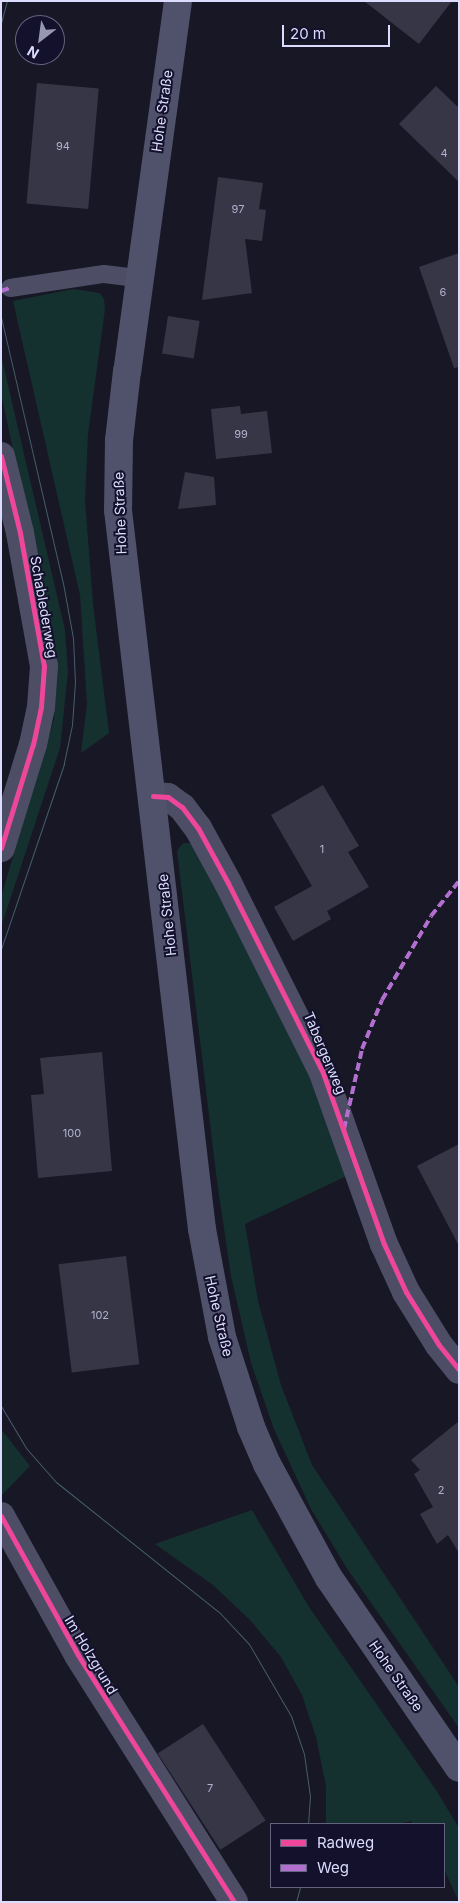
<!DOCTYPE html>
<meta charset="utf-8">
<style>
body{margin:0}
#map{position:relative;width:460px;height:1903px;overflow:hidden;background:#181725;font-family:Inter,sans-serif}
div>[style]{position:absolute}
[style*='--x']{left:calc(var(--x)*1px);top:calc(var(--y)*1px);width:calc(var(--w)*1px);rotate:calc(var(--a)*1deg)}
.green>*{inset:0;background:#15312f}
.building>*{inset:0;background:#363646;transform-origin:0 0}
.service>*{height:18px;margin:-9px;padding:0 9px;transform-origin:9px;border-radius:9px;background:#4d4e65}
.minor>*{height:28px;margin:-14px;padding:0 14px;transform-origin:14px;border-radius:14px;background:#4d4e65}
.secondary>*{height:28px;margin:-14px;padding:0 14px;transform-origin:14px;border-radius:14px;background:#50526b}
.tram>*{height:1px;margin:-0.5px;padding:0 0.5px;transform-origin:0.5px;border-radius:0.5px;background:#465e6c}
.quiet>*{height:4px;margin-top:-2px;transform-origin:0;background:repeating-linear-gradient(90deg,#b36fd0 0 8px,transparent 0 12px)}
.cycleway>*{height:5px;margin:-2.5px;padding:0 2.5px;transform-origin:2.5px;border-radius:2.5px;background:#ed469a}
span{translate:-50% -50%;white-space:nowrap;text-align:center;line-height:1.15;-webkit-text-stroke:4px #13112b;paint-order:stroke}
.number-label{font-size:11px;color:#b2b2d0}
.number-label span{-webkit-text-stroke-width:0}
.street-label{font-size:14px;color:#dcdcfe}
.frame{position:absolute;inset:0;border:2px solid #dcdcfe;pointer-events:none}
.legend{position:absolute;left:270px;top:1823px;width:175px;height:65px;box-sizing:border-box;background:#13112b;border:1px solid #63627f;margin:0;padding:6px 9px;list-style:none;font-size:15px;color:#dcdcfe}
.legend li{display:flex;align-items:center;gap:10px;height:25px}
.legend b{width:25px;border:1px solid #63627f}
.north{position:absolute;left:15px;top:15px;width:50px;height:50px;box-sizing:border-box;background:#13112b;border:1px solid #63627f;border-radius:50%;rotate:210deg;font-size:14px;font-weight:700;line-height:20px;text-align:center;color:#dcdcfe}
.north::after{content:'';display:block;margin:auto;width:18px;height:22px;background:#9797b2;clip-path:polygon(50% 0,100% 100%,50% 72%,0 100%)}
.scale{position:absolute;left:282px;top:25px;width:108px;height:22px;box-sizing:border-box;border:2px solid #dcdcfe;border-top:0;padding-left:6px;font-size:15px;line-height:18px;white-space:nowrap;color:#dcdcfe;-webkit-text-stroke:4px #13112b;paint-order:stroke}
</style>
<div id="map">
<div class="green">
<div style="clip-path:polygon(73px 289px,100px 293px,104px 299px,105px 309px,88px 434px,85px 500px,93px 604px,109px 733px,81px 753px,87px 704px,80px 595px,13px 301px)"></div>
<div style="clip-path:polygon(1px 355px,65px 630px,68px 672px,60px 748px,1px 927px,1px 897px,54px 719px,55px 662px,38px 564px,1px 394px)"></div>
<div style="clip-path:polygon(183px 843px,189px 843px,197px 850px,316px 1076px,351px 1174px,245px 1224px,258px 1301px,281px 1385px,312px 1465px,459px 1687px,459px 1728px,348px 1570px,311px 1509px,274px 1429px,251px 1363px,231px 1276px,217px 1181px,177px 851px)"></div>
<div style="clip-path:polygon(1px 1429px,30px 1466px,2px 1495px,1px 1492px)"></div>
<div style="clip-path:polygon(252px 1510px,309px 1607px,436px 1790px,459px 1828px,459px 1902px,444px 1869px,444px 1824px,413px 1824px,411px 1821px,399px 1824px,326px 1824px,326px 1786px,316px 1737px,302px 1695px,281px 1657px,250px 1620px,213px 1585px,155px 1544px)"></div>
</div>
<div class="building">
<div style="clip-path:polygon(364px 1px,452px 1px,419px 44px)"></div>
<div style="left:37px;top:83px;width:62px;height:121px;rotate:5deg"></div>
<div style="clip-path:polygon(436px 86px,459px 108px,459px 182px,399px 124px)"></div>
<div style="clip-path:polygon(218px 177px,263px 183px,259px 209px,266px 210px,262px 241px,245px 239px,252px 293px,202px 300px)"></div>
<div style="clip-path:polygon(459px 253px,459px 367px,454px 368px,419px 267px)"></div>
<div style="left:168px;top:316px;width:32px;height:38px;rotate:9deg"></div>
<div style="clip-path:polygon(240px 406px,241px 414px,267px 411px,272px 453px,216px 459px,211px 409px)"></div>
<div style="clip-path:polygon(185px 472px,214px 477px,216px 505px,178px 509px)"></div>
<div style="clip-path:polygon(323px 785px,359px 846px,348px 852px,369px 887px,327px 911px,331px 919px,293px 941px,274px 907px,312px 886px,271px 815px)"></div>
<div style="clip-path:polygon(102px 1052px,112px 1171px,38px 1178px,31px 1095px,44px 1094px,40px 1058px)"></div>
<div style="clip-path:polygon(459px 1144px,459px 1246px,417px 1166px)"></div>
<div style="left:126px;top:1256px;width:109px;height:68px;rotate:83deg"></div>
<div style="clip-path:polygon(459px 1421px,459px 1553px,448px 1535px,437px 1544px,420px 1514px,433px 1507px,414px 1474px,420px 1470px,411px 1460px)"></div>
<div style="left:203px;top:1724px;width:115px;height:54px;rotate:57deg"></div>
</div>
<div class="service">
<div style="--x:10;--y:288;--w:95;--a:-8.5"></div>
<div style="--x:104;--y:274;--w:35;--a:7"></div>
</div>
<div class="minor">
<div style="--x:1;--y:456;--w:79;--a:76.1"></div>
<div style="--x:20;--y:533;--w:135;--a:79.8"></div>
<div style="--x:44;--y:666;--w:41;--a:94.2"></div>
<div style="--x:41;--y:707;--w:38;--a:102"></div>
<div style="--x:33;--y:744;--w:109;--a:107.1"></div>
<div style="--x:153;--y:796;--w:15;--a:4"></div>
<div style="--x:168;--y:797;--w:17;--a:36"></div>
<div style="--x:182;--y:807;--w:26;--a:53"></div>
<div style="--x:198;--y:828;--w:63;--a:61.4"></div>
<div style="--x:228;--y:883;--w:212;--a:63.4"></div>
<div style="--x:323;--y:1073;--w:182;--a:70.4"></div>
<div style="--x:384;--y:1244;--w:53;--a:65.4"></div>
<div style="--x:406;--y:1292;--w:62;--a:58.1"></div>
<div style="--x:439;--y:1345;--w:32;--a:51"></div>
<div style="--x:1;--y:1516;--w:159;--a:61"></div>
<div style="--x:78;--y:1655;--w:292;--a:57.7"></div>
</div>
<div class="secondary">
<div style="--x:178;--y:1;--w:373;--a:97.8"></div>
<div style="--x:127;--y:371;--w:69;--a:96.6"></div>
<div style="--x:119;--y:440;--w:70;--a:90.8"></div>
<div style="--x:118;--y:510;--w:724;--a:83.34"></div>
<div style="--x:202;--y:1229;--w:110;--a:79.5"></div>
<div style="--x:222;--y:1337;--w:95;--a:72.1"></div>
<div style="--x:251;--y:1427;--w:40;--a:66.6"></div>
<div style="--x:267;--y:1464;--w:130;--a:61.5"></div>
<div style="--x:329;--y:1578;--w:230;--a:55.6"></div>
</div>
<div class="tram">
<div style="--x:1;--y:23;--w:23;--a:-75"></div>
<div style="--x:1;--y:317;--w:273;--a:76.9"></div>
<div style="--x:63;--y:583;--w:56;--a:79.7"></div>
<div style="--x:73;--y:638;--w:44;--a:87.4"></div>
<div style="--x:75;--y:682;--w:43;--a:94"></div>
<div style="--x:72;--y:725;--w:40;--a:102"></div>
<div style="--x:64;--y:764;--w:195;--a:108.8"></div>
<div style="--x:1;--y:1406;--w:49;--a:59.2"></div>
<div style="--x:26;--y:1448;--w:45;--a:48.6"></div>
<div style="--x:56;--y:1482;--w:208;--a:38.6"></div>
<div style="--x:219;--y:1612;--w:44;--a:46.8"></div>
<div style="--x:249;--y:1644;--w:83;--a:59.7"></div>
<div style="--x:291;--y:1716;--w:40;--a:71.1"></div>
<div style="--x:304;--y:1754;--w:42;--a:81.9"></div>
<div style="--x:310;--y:1796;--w:28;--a:94"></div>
<div style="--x:296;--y:1902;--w:16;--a:-75"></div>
</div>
<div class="quiet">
<div style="--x:1;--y:291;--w:9;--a:-18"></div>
<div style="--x:344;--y:1129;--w:82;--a:-77.3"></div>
<div style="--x:362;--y:1049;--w:53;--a:-67.8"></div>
<div style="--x:382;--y:1000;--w:97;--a:-59.7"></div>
<div style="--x:431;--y:916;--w:45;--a:-51.3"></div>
</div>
<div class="cycleway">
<div style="--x:1;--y:456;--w:79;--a:76.1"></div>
<div style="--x:20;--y:533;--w:135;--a:79.8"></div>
<div style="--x:44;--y:666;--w:41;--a:94.2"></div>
<div style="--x:41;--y:707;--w:38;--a:102"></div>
<div style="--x:33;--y:744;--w:109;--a:107.1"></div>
<div style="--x:153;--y:796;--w:15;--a:4"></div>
<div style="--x:168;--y:797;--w:17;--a:36"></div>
<div style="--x:182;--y:807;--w:26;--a:53"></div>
<div style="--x:198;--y:828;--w:63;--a:61.4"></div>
<div style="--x:228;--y:883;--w:212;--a:63.4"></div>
<div style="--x:323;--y:1073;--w:182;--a:70.4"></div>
<div style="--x:384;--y:1244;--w:53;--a:65.4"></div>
<div style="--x:406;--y:1292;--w:62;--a:58.1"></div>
<div style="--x:439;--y:1345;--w:32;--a:51"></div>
<div style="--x:1;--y:1516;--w:159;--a:61"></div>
<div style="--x:78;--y:1655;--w:292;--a:57.7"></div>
</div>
<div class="number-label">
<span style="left:63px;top:146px">94</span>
<span style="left:444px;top:153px">4</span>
<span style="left:238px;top:209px">97</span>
<span style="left:443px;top:292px">6</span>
<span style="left:241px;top:434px">99</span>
<span style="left:322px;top:849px">1</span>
<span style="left:72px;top:1133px">100</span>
<span style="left:100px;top:1315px">102</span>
<span style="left:441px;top:1490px">2</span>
<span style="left:210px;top:1788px">7</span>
</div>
<div class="street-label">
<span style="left:162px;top:111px;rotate:-82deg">Hohe Straße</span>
<span style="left:120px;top:513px;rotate:-92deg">Hohe Straße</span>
<span style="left:44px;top:607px;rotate:80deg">Schablederweg</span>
<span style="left:167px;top:915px;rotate:-96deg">Hohe Straße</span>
<span style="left:325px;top:1053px;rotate:67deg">Tabergerweg</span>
<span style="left:219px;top:1316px;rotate:77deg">Hohe Straße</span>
<span style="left:91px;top:1655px;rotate:59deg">Im Holzgrund</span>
<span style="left:396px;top:1676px;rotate:55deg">Hohe Straße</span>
</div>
<div class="frame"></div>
<ul class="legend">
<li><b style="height:6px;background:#ed469a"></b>Radweg</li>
<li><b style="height:6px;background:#b36fd0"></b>Weg</li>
</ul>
<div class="north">N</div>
<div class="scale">20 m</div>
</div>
